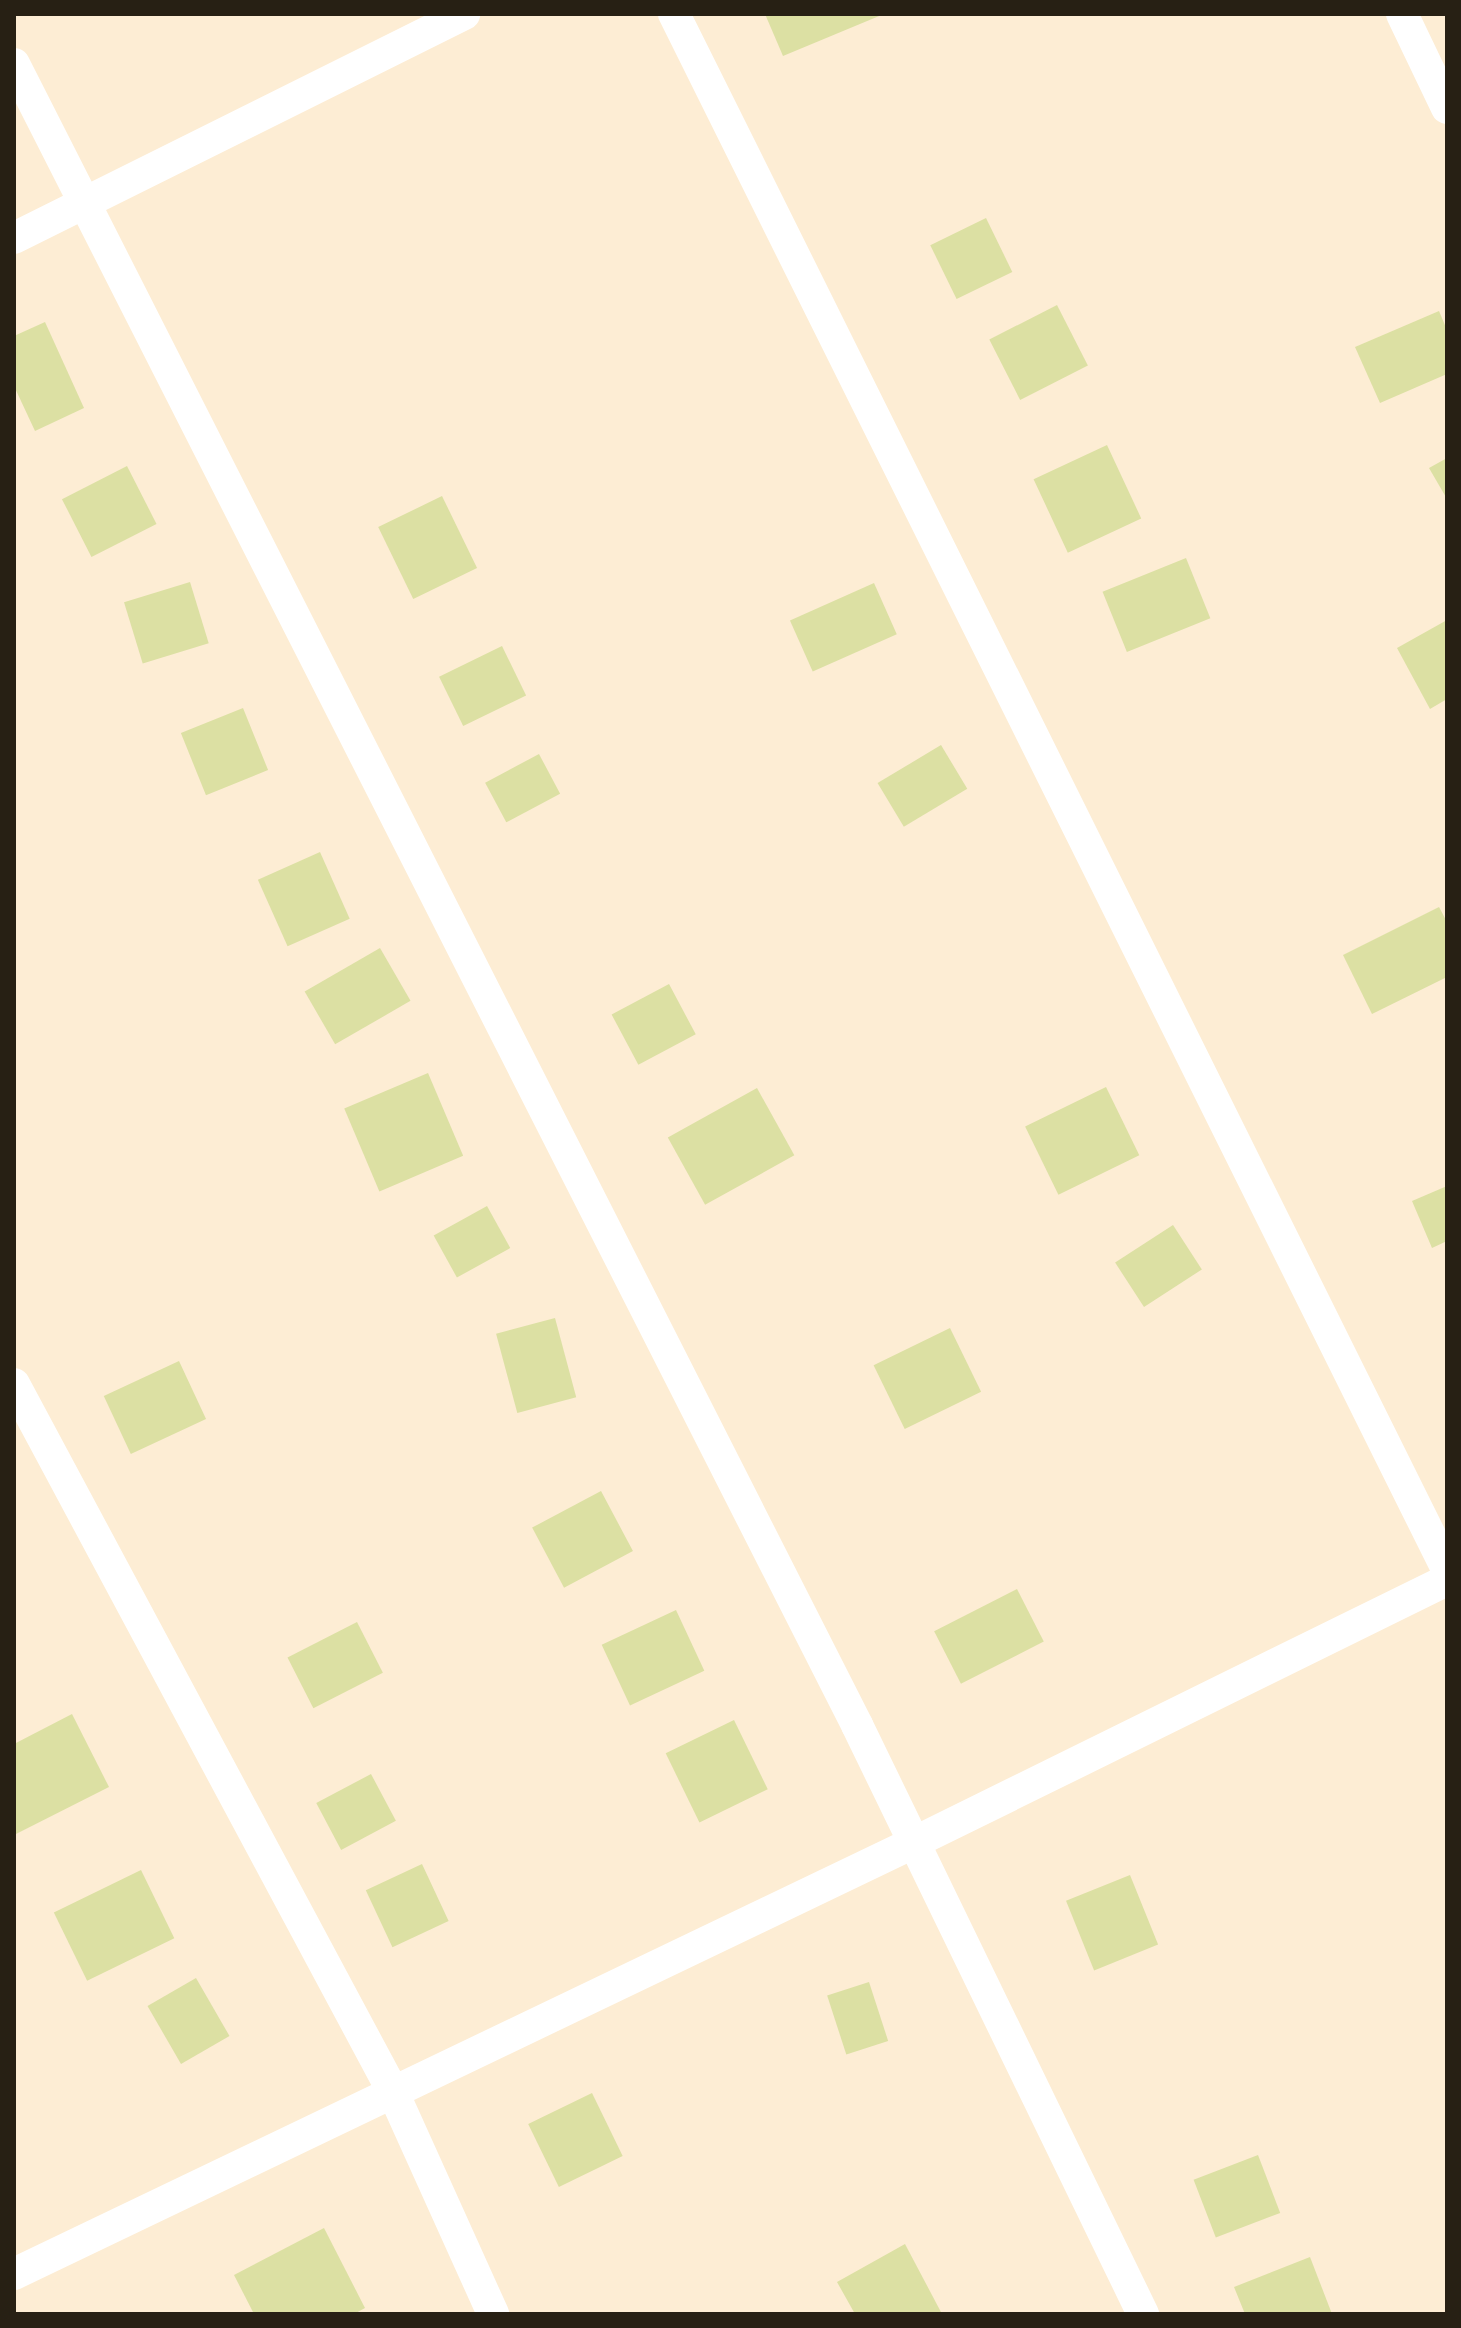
<!DOCTYPE html>
<style>
body{margin:0}
#map{position:relative;width:1461px;height:2328px;overflow:hidden;background:#fdedd4;font-family:"Roboto Condensed",sans-serif}
div>[style]{position:absolute}
[style*='--x']{left:calc(var(--x)*1px);top:calc(var(--y)*1px);width:calc(var(--w)*1px);rotate:calc(var(--a)*1deg)}
.building>*{inset:0;background:#dce0a3;transform-origin:0 0}
.minor>*{height:32px;margin:-16px;padding:0 16px;transform-origin:16px;border-radius:16px;background:#fff}
span{translate:-50% -50%;white-space:nowrap;text-align:center;line-height:1.15;-webkit-text-stroke:6px #fdedd4;paint-order:stroke}
.frame{position:absolute;inset:0;border:16px solid #272014;pointer-events:none}
</style>
<div id="map">
<div class="building">
<div style="clip-path:polygon(765px 14px,884px 14px,783px 56px)"></div>
<div style="left:986px;top:218px;width:60px;height:62px;rotate:64deg"></div>
<div style="left:1057px;top:305px;width:68px;height:76px;rotate:63deg"></div>
<div style="clip-path:polygon(1439px 311px,1447px 330px,1447px 374px,1380px 403px,1355px 347px)"></div>
<div style="clip-path:polygon(45px 322px,84px 408px,35px 431px,14px 386px,14px 336px)"></div>
<div style="left:1107px;top:445px;width:81px;height:81px;rotate:65deg"></div>
<div style="clip-path:polygon(1447px 458px,1447px 499px,1429px 468px)"></div>
<div style="left:127px;top:466px;width:65px;height:73px;rotate:63deg"></div>
<div style="left:442px;top:496px;width:80px;height:71px;rotate:64deg"></div>
<div style="left:1186px;top:558px;width:65px;height:90px;rotate:68deg"></div>
<div style="left:190px;top:582px;width:64px;height:69px;rotate:73deg"></div>
<div style="left:874px;top:583px;width:56px;height:92px;rotate:66deg"></div>
<div style="clip-path:polygon(1447px 620px,1447px 699px,1430px 709px,1397px 648px)"></div>
<div style="left:502px;top:646px;width:55px;height:70px;rotate:64deg"></div>
<div style="left:243px;top:708px;width:67px;height:67px;rotate:68deg"></div>
<div style="left:941px;top:745px;width:51px;height:74px;rotate:59deg"></div>
<div style="left:539px;top:754px;width:45px;height:61px;rotate:62deg"></div>
<div style="left:320px;top:852px;width:73px;height:68px;rotate:66deg"></div>
<div style="clip-path:polygon(1439px 907px,1447px 922px,1447px 977px,1372px 1014px,1343px 955px)"></div>
<div style="left:380px;top:948px;width:61px;height:87px;rotate:60deg"></div>
<div style="left:669px;top:984px;width:57px;height:65px;rotate:62deg"></div>
<div style="left:428px;top:1073px;width:90px;height:91px;rotate:67deg"></div>
<div style="left:1106px;top:1087px;width:76px;height:90px;rotate:64deg"></div>
<div style="left:757px;top:1088px;width:77px;height:102px;rotate:61deg"></div>
<div style="clip-path:polygon(1447px 1186px,1447px 1241px,1432px 1248px,1412px 1201px)"></div>
<div style="left:487px;top:1206px;width:48px;height:61px;rotate:61deg"></div>
<div style="left:1173px;top:1225px;width:53px;height:69px;rotate:57deg"></div>
<div style="left:555px;top:1318px;width:82px;height:61px;rotate:75deg"></div>
<div style="left:950px;top:1328px;width:71px;height:85px;rotate:64deg"></div>
<div style="left:179px;top:1361px;width:64px;height:83px;rotate:65deg"></div>
<div style="left:601px;top:1491px;width:68px;height:78px;rotate:62deg"></div>
<div style="left:1017px;top:1589px;width:59px;height:93px;rotate:63deg"></div>
<div style="left:676px;top:1610px;width:67px;height:82px;rotate:65deg"></div>
<div style="left:357px;top:1622px;width:57px;height:78px;rotate:63deg"></div>
<div style="clip-path:polygon(72px 1714px,109px 1787px,14px 1835px,14px 1744px)"></div>
<div style="left:734px;top:1720px;width:77px;height:76px;rotate:64deg"></div>
<div style="left:371px;top:1774px;width:53px;height:62px;rotate:62deg"></div>
<div style="left:422px;top:1864px;width:63px;height:62px;rotate:65deg"></div>
<div style="left:141px;top:1870px;width:76px;height:97px;rotate:64deg"></div>
<div style="left:1130px;top:1875px;width:75px;height:69px;rotate:68deg"></div>
<div style="left:196px;top:1978px;width:67px;height:56px;rotate:60deg"></div>
<div style="left:869px;top:1982px;width:62px;height:44px;rotate:72deg"></div>
<div style="left:592px;top:2093px;width:70px;height:71px;rotate:64deg"></div>
<div style="left:1258px;top:2155px;width:62px;height:69px;rotate:69deg"></div>
<div style="clip-path:polygon(324px 2228px,365px 2308px,354px 2314px,254px 2314px,234px 2275px)"></div>
<div style="clip-path:polygon(905px 2244px,942px 2314px,855px 2314px,837px 2282px)"></div>
<div style="clip-path:polygon(1310px 2257px,1332px 2314px,1245px 2314px,1234px 2287px)"></div>
</div>
<div class="minor">
<div style="--x:674;--y:14;--w:1737;--a:63.57"></div>
<div style="--x:1402;--y:14;--w:104;--a:64.4"></div>
<div style="--x:14;--y:64;--w:1863;--a:63.09"></div>
<div style="--x:857;--y:1725;--w:655;--a:64.1"></div>
<div style="--x:14;--y:238;--w:503;--a:-26.46"></div>
<div style="--x:14;--y:1384;--w:801;--a:61.83"></div>
<div style="--x:392;--y:2090;--w:246;--a:65.7"></div>
<div style="--x:14;--y:2274;--w:995;--a:-25.61"></div>
<div style="--x:911;--y:1844;--w:597;--a:-26.22"></div>
</div>
<div class="frame"></div>
</div>
